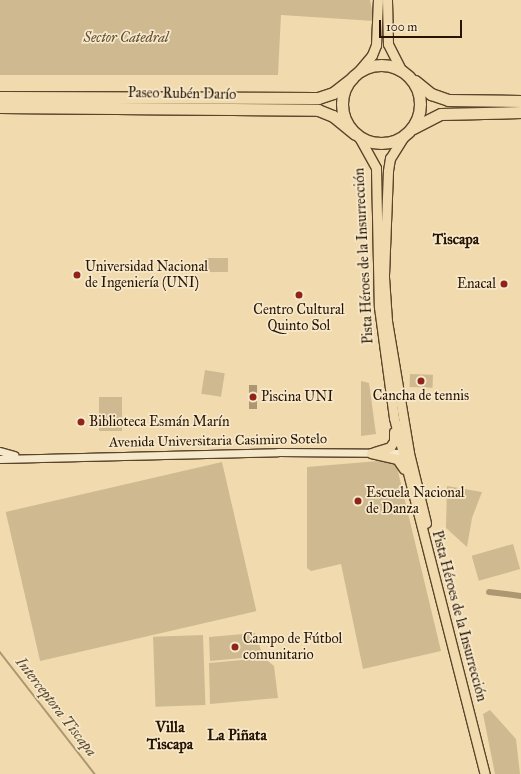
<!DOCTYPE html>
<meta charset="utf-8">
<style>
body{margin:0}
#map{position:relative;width:521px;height:774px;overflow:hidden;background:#f1dbae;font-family:"IM FELL Great Primer",serif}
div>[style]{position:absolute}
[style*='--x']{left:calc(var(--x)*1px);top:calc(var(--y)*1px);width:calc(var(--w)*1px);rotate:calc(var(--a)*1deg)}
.green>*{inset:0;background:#cfb990;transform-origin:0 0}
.water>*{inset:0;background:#ad9773;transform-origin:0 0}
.stream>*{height:1.5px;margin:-0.75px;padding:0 0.75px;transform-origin:0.75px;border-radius:0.75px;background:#ad9773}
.canal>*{height:6px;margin:-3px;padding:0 3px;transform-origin:3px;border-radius:3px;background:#ad9773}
.roads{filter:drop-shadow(1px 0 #5a452c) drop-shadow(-1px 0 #5a452c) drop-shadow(0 1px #5a452c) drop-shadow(0 -1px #5a452c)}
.minor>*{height:7px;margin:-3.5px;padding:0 3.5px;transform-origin:3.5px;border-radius:3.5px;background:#f6e8ca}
.major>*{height:9px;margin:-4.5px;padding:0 4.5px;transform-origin:4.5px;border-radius:4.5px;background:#f1dbae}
.highway>*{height:11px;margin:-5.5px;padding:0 5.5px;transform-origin:5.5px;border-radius:5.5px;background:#f1dbae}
.highway>.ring{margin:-5.5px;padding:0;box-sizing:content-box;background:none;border:11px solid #f1dbae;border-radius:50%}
.dots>*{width:11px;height:11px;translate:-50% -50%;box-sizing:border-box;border:2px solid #f6e8ca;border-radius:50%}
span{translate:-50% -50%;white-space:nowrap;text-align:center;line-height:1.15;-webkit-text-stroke:3.5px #f6e8ca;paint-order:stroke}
.park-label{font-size:14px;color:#624d32;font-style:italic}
.street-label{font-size:14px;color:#281300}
.poi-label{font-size:14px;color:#281300}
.left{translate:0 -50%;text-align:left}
.right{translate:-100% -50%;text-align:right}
.neighbourhood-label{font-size:15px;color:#281300;font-weight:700}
.water-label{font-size:15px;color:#5d482e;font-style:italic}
.scale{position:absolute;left:379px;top:20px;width:83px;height:18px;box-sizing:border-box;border:2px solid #281300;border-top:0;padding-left:5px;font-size:12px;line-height:14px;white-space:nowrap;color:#281300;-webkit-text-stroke:3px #f6e8ca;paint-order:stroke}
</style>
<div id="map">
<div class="green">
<div style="clip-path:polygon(0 0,370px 0,374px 21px,281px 15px,278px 75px,0 75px)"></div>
<div style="left:205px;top:258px;width:23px;height:14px"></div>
<div style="left:205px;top:370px;width:20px;height:24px;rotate:9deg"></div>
<div style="left:410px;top:374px;width:23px;height:13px;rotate:2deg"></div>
<div style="clip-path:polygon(361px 381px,369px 383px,376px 434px,361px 436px)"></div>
<div style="left:99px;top:397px;width:23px;height:34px"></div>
<div style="clip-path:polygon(390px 460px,396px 463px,441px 651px,363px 669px,341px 564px,311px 571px,307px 568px,307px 467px)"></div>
<div style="left:222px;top:462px;width:153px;height:222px;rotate:77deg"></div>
<div style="clip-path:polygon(447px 486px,482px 492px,472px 518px,467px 547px,446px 528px)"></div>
<div style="left:513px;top:544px;width:26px;height:43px;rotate:74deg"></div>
<div style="clip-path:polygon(255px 633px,263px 656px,210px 661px,209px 637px)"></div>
<div style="left:203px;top:635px;width:70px;height:50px;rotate:88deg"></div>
<div style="clip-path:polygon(264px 658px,274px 666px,278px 698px,210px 704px,209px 663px)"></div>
<div style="clip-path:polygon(490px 710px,516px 739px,520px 774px,495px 774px,483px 714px)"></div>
</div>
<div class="water">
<div style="left:249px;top:385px;width:8px;height:24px"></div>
</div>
<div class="stream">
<div style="--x:0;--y:652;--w:155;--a:52.1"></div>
</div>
<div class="canal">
<div style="--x:489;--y:592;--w:32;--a:7"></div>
</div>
<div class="roads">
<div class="minor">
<div style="--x:0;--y:451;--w:15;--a:16"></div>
<div style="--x:0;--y:459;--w:278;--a:-1.4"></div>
<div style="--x:278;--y:452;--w:129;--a:0.4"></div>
</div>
<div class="major">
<div style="--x:387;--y:0;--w:44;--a:88.7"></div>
<div style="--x:388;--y:44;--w:30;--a:63"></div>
<div style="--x:357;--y:73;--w:23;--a:-50"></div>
<div style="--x:372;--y:55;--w:11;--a:-68"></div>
<div style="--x:376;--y:45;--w:45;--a:-87.5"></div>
<div style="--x:404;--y:136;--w:26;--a:122"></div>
<div style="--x:390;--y:158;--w:13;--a:99"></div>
<div style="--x:388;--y:171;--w:106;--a:92.2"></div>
<div style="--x:384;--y:277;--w:44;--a:86.1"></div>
<div style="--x:387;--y:321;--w:134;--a:80.5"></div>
<div style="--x:409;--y:453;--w:72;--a:76.3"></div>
<div style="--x:359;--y:137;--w:35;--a:61"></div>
<div style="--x:376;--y:168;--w:139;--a:88.8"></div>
<div style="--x:379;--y:307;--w:112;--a:82.3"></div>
<div style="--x:394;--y:418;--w:367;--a:75.7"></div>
<div style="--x:374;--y:452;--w:17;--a:-17"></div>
<div style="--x:390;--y:447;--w:7;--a:-56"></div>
<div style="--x:394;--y:441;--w:9;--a:-90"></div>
<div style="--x:371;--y:453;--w:27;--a:13"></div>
<div style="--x:397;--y:459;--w:12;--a:55"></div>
</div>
<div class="highway">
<div class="ring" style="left:342px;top:65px;width:67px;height:67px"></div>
<div style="--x:415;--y:81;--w:21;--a:39"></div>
<div style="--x:431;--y:94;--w:18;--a:19"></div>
<div style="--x:448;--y:100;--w:73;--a:0.8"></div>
<div style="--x:0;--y:97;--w:318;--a:0.2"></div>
<div style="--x:318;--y:98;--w:16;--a:-18"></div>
<div style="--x:333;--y:93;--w:24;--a:-38"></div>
<div style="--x:0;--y:107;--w:318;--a:0.5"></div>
<div style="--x:318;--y:110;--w:16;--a:22"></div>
<div style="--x:333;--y:116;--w:28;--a:39"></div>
<div style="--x:413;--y:128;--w:31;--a:-27"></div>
<div style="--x:441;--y:114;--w:80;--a:-1.4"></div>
</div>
</div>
<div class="dots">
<div style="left:77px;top:275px;background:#8f2418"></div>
<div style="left:504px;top:284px;background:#8f2418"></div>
<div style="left:299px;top:295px;background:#8f2418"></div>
<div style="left:421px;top:381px;background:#8f2418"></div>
<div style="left:253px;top:397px;background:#8f2418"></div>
<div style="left:81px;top:422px;background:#8f2418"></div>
<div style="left:358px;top:501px;background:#8f2418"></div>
<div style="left:235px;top:647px;background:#8f2418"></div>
</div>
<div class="park-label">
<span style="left:126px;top:38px">Sector Catedral</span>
</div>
<div class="street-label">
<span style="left:182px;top:94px;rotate:1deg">Paseo Rubén Darío</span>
<span style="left:364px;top:256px;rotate:-93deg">Pista Héroes de la Insurrección</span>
<span style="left:218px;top:441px;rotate:-1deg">Avenida Universitaria Casimiro Sotelo</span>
<span style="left:459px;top:616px;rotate:75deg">Pista Héroes de la Insurrección</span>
</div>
<div class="poi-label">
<span class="left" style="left:85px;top:275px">Universidad Nacional<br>de Ingeniería (UNI)</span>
<span class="right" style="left:496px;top:284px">Enacal</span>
<span style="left:299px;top:318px">Centro Cultural<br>Quinto Sol</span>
<span style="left:421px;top:396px">Cancha de tennis</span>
<span class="left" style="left:261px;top:397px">Piscina UNI</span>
<span class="left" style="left:89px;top:422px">Biblioteca Esmán Marín</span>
<span class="left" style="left:366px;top:501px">Escuela Nacional<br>de Danza</span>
<span class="left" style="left:243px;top:647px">Campo de Fútbol<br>comunitario</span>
</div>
<div class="neighbourhood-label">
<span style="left:456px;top:240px">Tiscapa</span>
<span style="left:170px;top:736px">Villa<br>Tiscapa</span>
<span style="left:237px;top:736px">La Piñata</span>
</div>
<div class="water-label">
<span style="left:56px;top:707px;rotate:52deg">Interceptora Tiscapa</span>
</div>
<div class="scale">100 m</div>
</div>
